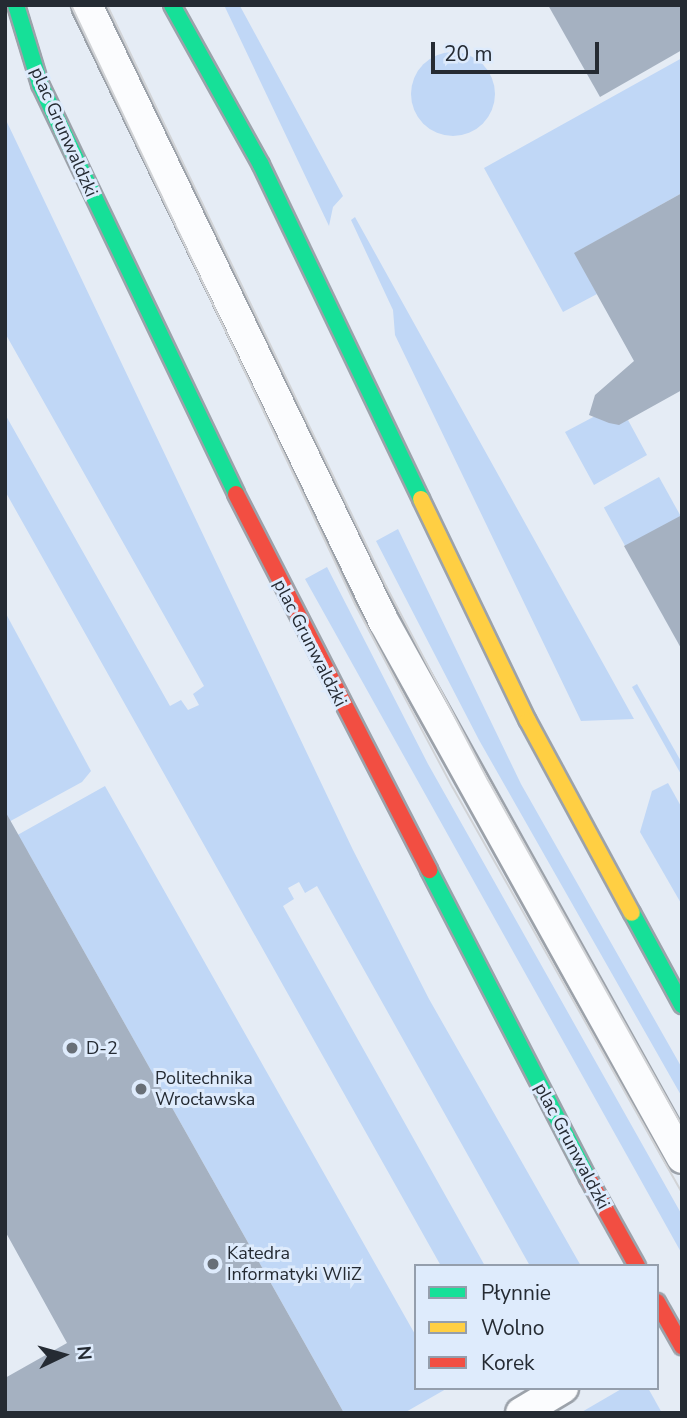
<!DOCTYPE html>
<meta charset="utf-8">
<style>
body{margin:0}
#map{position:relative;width:687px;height:1418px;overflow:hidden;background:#e5ecf5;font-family:"Nunito Sans",sans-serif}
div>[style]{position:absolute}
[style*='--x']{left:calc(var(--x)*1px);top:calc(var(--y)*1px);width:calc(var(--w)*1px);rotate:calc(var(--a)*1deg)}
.green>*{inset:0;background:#c0d7f6;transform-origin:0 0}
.round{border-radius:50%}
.building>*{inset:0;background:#a5b1c1}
.roads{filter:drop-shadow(2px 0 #9ca2aa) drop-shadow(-2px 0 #9ca2aa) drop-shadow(0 2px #9ca2aa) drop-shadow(0 -2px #9ca2aa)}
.lane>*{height:30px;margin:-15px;padding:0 15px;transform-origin:15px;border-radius:15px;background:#fbfcfe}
.fast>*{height:16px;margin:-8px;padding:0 8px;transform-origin:8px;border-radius:8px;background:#16e098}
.slow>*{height:16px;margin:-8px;padding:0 8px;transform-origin:8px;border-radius:8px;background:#ffcf43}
.jam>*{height:16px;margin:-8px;padding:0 8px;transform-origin:8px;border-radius:8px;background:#f24e42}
.tram>*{height:2px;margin:-1px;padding:0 1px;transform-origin:1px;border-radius:1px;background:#d1d3d6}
.dots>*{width:19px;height:19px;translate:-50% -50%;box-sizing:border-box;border:4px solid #deebfc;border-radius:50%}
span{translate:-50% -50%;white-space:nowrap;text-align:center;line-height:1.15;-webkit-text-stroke:6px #deebfc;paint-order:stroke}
.street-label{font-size:18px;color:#252b33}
.poi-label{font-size:18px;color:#252b33}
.left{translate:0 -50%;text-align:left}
.frame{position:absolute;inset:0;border:7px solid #252b33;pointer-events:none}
.legend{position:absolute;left:414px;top:1264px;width:245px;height:126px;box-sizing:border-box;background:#deebfc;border:2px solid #949eac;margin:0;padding:9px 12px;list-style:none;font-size:21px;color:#252b33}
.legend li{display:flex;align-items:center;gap:14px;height:35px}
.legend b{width:35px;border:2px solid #949eac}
.north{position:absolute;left:28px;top:1320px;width:70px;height:70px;-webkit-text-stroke:5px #deebfc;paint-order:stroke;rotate:85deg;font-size:19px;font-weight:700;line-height:28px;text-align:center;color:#252b33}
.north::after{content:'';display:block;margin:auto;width:24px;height:32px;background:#252b33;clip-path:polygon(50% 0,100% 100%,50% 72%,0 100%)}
.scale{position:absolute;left:431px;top:42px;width:168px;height:32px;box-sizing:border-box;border:4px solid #252b33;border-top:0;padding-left:9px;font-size:21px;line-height:24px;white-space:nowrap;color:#252b33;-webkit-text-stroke:5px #deebfc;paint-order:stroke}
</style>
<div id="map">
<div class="green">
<div style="clip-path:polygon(224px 5px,240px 6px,343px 196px,333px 207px,329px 226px)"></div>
<div class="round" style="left:411px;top:52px;width:84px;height:84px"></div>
<div style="clip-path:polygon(682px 58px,682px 193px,575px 253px,597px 294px,563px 312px,484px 168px)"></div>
<div style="clip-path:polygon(5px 118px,353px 850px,429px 999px,581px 1266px,530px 1266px,317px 886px,305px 893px,299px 882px,288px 888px,294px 899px,283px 906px,485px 1266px,441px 1266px,5px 491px,5px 414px,170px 706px,181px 700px,188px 710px,199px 705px,193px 694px,204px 686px,5px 333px)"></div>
<div style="clip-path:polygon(355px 217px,634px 719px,581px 721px,395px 335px,393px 310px,351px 220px)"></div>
<div style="clip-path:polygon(597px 415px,615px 424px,628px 420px,647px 455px,594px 485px,565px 432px)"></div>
<div style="left:659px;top:477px;width:45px;height:63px;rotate:61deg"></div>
<div style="clip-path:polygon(398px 529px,521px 784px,682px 1068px,682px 1097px,479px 740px,376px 541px)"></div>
<div style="clip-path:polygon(327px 567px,428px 764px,682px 1215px,682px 1254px,305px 579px)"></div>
<div style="clip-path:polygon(5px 612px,91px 771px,82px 782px,5px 824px)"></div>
<div style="clip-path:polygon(637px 684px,682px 763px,682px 776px,632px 687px)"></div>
<div style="clip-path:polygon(668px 783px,682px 808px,682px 905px,640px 832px,652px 791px)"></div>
<div style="clip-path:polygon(105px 786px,416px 1336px,416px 1388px,446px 1389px,404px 1413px,344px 1413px,28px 852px,5px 842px)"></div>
<div style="clip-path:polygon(623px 1388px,648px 1388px,662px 1413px,580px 1413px)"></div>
</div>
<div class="building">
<div style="clip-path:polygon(548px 5px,682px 5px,682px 50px,600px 97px)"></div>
<div style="clip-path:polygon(682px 193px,682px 390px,619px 425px,609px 423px,589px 415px,595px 395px,634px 361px,574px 253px)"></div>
<div style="clip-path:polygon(682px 515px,682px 650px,624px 546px)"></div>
<div style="clip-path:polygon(5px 811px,344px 1413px,5px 1413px,5px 1378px,67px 1343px,5px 1231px)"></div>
</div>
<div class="roads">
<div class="lane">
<div style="--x:87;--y:5;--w:685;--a:64.3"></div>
<div style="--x:384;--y:622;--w:613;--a:60.93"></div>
<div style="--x:521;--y:1413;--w:49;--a:-30.8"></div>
</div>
<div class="fast">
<div style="--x:16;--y:5;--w:83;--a:73.1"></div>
<div style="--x:40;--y:84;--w:454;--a:64.4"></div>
<div style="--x:172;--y:5;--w:183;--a:60.9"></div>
<div style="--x:261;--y:165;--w:370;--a:64.4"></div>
<div style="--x:429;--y:870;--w:347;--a:62.7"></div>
<div style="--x:632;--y:913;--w:105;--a:61.5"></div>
</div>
<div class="slow">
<div style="--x:421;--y:499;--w:246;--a:64.3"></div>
<div style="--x:528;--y:721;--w:218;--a:61.6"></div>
</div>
<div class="jam">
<div style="--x:236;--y:494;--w:423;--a:62.8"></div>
<div style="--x:588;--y:1178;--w:101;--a:60.9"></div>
<div style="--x:657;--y:1302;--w:51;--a:60.4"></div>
</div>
</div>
<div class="tram">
<div style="--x:71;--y:5;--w:663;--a:64.63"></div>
<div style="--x:355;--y:604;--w:208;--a:62"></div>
<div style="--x:453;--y:788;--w:465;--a:60.5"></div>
<div style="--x:107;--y:5;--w:645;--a:64.35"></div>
<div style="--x:386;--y:586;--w:219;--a:62.3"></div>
<div style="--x:488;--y:780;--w:396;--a:60.7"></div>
</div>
<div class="dots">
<div style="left:72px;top:1048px;background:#686f77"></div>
<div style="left:141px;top:1089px;background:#686f77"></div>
<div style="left:213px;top:1264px;background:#686f77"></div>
</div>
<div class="street-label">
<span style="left:64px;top:132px;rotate:66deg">plac Grunwaldzki</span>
<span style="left:310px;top:643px;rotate:63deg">plac Grunwaldzki</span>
<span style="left:572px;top:1146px;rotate:62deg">plac Grunwaldzki</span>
</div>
<div class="poi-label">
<span class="left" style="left:86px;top:1048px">D-2</span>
<span class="left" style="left:155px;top:1089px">Politechnika<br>Wrocławska</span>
<span class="left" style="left:227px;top:1264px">Katedra<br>Informatyki WIiZ</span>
</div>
<div class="frame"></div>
<ul class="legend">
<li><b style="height:9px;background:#16e098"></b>Płynnie</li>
<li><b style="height:9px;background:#ffcf43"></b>Wolno</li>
<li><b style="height:9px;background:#f24e42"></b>Korek</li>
</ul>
<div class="north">N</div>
<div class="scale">20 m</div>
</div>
